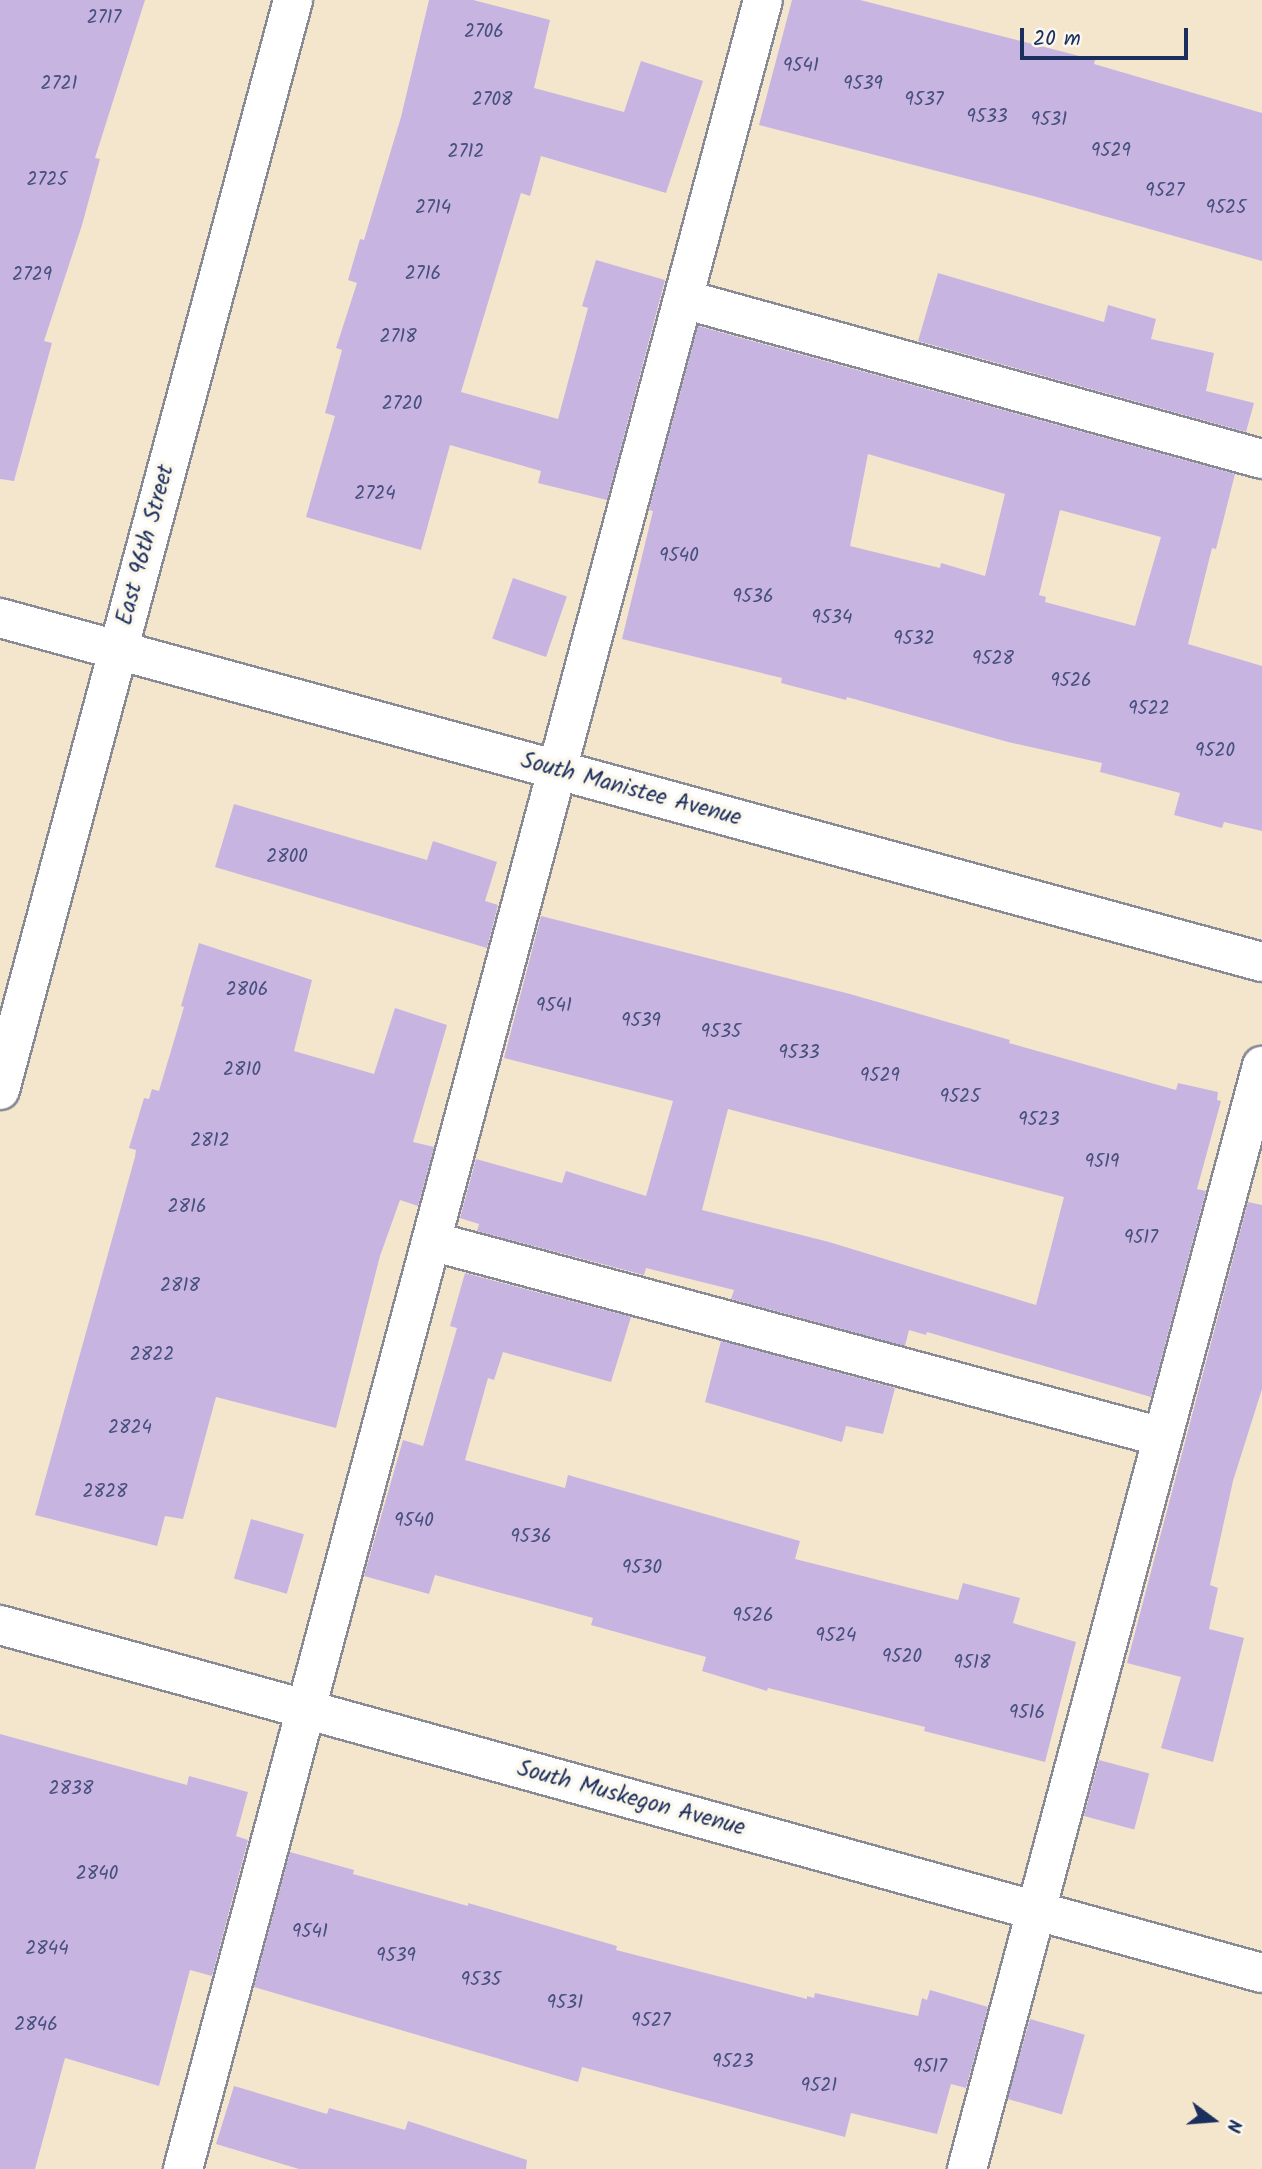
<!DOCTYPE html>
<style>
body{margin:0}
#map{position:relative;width:1262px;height:2169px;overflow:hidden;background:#f4e6cd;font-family:Kalam,sans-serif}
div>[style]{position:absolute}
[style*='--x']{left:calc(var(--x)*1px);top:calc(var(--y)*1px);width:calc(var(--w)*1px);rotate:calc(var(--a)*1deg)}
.building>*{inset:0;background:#c8b4e1;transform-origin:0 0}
.roads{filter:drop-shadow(2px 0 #888a96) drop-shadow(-2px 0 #888a96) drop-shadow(0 2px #888a96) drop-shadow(0 -2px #888a96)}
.minor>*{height:38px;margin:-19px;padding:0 19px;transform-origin:19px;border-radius:19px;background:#fff}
span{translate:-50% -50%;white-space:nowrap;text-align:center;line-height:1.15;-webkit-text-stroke:7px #fbf7ec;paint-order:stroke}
.number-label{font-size:19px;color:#46507f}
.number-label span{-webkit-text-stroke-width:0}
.street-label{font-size:23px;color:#1b2f5e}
.north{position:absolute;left:1178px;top:2085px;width:70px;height:70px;-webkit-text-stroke:5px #fbf7ec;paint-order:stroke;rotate:106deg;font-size:19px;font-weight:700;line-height:28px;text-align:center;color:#1b2f5e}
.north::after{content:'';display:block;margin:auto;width:24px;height:32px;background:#1b2f5e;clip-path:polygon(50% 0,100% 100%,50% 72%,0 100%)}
.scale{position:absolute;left:1020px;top:28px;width:168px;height:32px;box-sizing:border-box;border:4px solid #1b2f5e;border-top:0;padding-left:9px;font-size:21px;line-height:24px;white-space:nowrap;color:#1b2f5e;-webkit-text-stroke:5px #fbf7ec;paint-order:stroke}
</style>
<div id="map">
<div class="building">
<div style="clip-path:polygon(0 0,145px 0,95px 158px,100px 159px,82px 225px,44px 341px,52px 343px,14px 481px,0 479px)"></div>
<div style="clip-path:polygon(429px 0,473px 0,550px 20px,534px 88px,624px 112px,641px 61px,703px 81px,666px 193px,541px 156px,530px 196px,521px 193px,461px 392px,558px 419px,588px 308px,582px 306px,596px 260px,665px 280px,607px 500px,538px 483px,541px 471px,450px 445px,421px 550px,306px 517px,335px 416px,325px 413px,342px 350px,336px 348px,357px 283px,348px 280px,360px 239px,364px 240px,401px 117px)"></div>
<div style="clip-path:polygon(792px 0,860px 0,1095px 60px,1094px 64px,1262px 113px,1262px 261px,1037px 197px,759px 125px)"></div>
<div style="clip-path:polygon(938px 273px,1104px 322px,1108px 305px,1156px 319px,1151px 339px,1214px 353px,1206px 391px,1254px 403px,1246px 432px,918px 341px)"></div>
<div style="clip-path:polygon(evenodd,698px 326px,1235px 474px,1216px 549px,1212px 548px,1188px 644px,1262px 666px,1262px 831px,1224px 822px,1222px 828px,1174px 815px,1180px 793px,1100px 772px,1102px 763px,1008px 742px,847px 697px,846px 700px,781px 683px,782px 678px,622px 639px,653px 511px,649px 510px,698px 326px,868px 454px,1005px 494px,985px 576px,941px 563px,940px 568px,850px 546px,868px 454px,698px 326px,1060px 510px,1161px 537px,1135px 626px,1045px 602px,1046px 597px,1039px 595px,1060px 510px)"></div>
<div style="left:513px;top:578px;width:57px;height:64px;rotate:19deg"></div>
<div style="clip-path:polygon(234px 804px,427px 860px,433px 841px,497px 862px,485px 901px,498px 905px,487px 948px,215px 867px)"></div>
<div style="clip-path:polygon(evenodd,541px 916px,850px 994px,1010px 1040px,1009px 1043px,1176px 1090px,1178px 1083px,1218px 1092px,1217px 1100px,1221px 1101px,1197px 1189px,1206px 1191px,1151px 1397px,927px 1332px,926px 1335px,909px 1330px,905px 1346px,731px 1299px,734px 1290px,646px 1268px,644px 1275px,477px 1231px,479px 1224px,460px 1218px,476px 1159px,562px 1183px,566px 1171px,646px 1196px,673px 1101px,504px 1058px,541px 916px,728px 1109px,1064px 1197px,1036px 1305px,829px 1242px,702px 1210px,728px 1109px)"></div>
<div style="clip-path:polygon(199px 943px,312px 980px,294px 1051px,374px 1074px,395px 1008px,447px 1025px,413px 1142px,434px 1147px,418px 1206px,400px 1200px,380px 1256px,336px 1428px,216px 1397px,183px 1519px,165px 1516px,157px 1546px,35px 1515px,135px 1157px,136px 1150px,129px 1148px,144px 1098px,149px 1099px,152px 1089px,159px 1091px,184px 1007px,181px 1006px)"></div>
<div style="clip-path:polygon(1248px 1202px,1262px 1205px,1262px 1389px,1233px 1481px,1210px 1585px,1218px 1588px,1209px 1629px,1244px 1638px,1213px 1762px,1161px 1748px,1181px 1677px,1127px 1663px)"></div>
<div style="clip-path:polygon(465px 1273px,631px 1317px,611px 1382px,503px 1352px,494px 1380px,488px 1378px,465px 1460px,565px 1488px,568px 1475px,800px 1541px,795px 1559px,958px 1600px,963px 1583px,1020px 1598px,1013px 1623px,1076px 1642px,1045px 1762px,924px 1731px,925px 1727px,768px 1688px,767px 1691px,702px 1671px,706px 1657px,591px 1625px,593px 1618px,435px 1575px,429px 1594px,364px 1576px,403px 1440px,423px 1446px,457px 1328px,450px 1326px)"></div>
<div style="clip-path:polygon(721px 1341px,895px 1388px,883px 1434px,846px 1426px,842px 1442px,705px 1402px)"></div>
<div style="left:251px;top:1519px;width:55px;height:62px;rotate:16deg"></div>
<div style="clip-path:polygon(0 1734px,187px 1785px,189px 1776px,248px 1792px,236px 1836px,248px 1840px,212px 1976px,190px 1970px,159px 2086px,65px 2058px,35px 2169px,0 2169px)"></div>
<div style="left:1099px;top:1760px;width:52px;height:58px;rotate:15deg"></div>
<div style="clip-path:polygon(290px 1852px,354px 1870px,353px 1874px,468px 1906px,468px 1903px,617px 1946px,616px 1950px,807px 1999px,807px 1996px,814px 1998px,815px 1993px,918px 2016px,922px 1998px,927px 2000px,930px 1990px,988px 2007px,966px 2088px,951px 2084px,937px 2134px,851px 2113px,845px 2137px,582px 2067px,578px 2082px,254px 1987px)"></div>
<div style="left:1030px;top:2019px;width:57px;height:83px;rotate:16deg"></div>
<div style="clip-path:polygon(234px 2086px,327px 2114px,329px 2108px,405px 2130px,408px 2121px,527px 2160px,526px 2169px,299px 2169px,216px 2144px)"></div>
</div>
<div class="roads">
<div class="minor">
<div style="--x:683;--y:299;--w:601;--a:15.45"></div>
<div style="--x:0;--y:618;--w:1308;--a:15.25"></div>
<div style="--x:0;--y:1090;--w:1129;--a:-74.95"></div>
<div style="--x:431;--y:1241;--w:757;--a:15.01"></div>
<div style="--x:0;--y:1625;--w:1309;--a:15.42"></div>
<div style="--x:183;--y:2169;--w:2245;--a:-75.03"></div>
<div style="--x:967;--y:2169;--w:1142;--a:-75.03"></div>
</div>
</div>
<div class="number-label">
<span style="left:104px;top:19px">2717</span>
<span style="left:484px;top:33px">2706</span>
<span style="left:801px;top:67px">9541</span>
<span style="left:59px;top:85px">2721</span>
<span style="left:863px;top:85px">9539</span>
<span style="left:492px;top:101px">2708</span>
<span style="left:924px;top:101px">9537</span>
<span style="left:987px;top:118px">9533</span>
<span style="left:1049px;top:121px">9531</span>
<span style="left:1111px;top:152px">9529</span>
<span style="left:466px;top:153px">2712</span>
<span style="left:47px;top:181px">2725</span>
<span style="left:1165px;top:192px">9527</span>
<span style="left:433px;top:209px">2714</span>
<span style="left:1226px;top:209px">9525</span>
<span style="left:423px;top:275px">2716</span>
<span style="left:32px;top:276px">2729</span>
<span style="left:398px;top:338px">2718</span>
<span style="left:402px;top:405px">2720</span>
<span style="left:375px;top:495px">2724</span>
<span style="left:679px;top:557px">9540</span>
<span style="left:753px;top:598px">9536</span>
<span style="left:832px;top:619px">9534</span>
<span style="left:914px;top:640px">9532</span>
<span style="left:993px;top:660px">9528</span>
<span style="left:1071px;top:682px">9526</span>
<span style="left:1149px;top:710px">9522</span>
<span style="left:1215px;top:752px">9520</span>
<span style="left:287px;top:858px">2800</span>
<span style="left:247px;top:991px">2806</span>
<span style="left:554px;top:1007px">9541</span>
<span style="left:641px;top:1022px">9539</span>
<span style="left:721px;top:1033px">9535</span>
<span style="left:799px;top:1054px">9533</span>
<span style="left:242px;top:1071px">2810</span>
<span style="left:880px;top:1077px">9529</span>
<span style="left:960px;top:1098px">9525</span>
<span style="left:1039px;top:1121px">9523</span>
<span style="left:210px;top:1142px">2812</span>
<span style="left:1102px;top:1163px">9519</span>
<span style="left:187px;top:1208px">2816</span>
<span style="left:1141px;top:1239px">9517</span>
<span style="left:180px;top:1287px">2818</span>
<span style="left:152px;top:1356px">2822</span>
<span style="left:130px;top:1429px">2824</span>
<span style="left:105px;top:1493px">2828</span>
<span style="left:414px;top:1522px">9540</span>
<span style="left:531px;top:1538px">9536</span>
<span style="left:642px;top:1569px">9530</span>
<span style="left:753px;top:1617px">9526</span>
<span style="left:836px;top:1637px">9524</span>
<span style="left:902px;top:1658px">9520</span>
<span style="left:972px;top:1664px">9518</span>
<span style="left:1027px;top:1714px">9516</span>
<span style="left:71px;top:1790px">2838</span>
<span style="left:97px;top:1875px">2840</span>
<span style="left:310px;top:1933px">9541</span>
<span style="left:47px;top:1950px">2844</span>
<span style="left:396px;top:1957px">9539</span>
<span style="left:481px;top:1981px">9535</span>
<span style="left:565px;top:2004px">9531</span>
<span style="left:651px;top:2022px">9527</span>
<span style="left:36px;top:2026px">2846</span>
<span style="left:733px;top:2063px">9523</span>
<span style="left:930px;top:2068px">9517</span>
<span style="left:819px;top:2087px">9521</span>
</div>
<div class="street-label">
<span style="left:146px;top:545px;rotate:-75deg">East 96th Street</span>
<span style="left:631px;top:790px;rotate:15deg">South Manistee Avenue</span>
<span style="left:631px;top:1799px;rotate:15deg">South Muskegon Avenue</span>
</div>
<div class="north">N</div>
<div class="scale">20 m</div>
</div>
